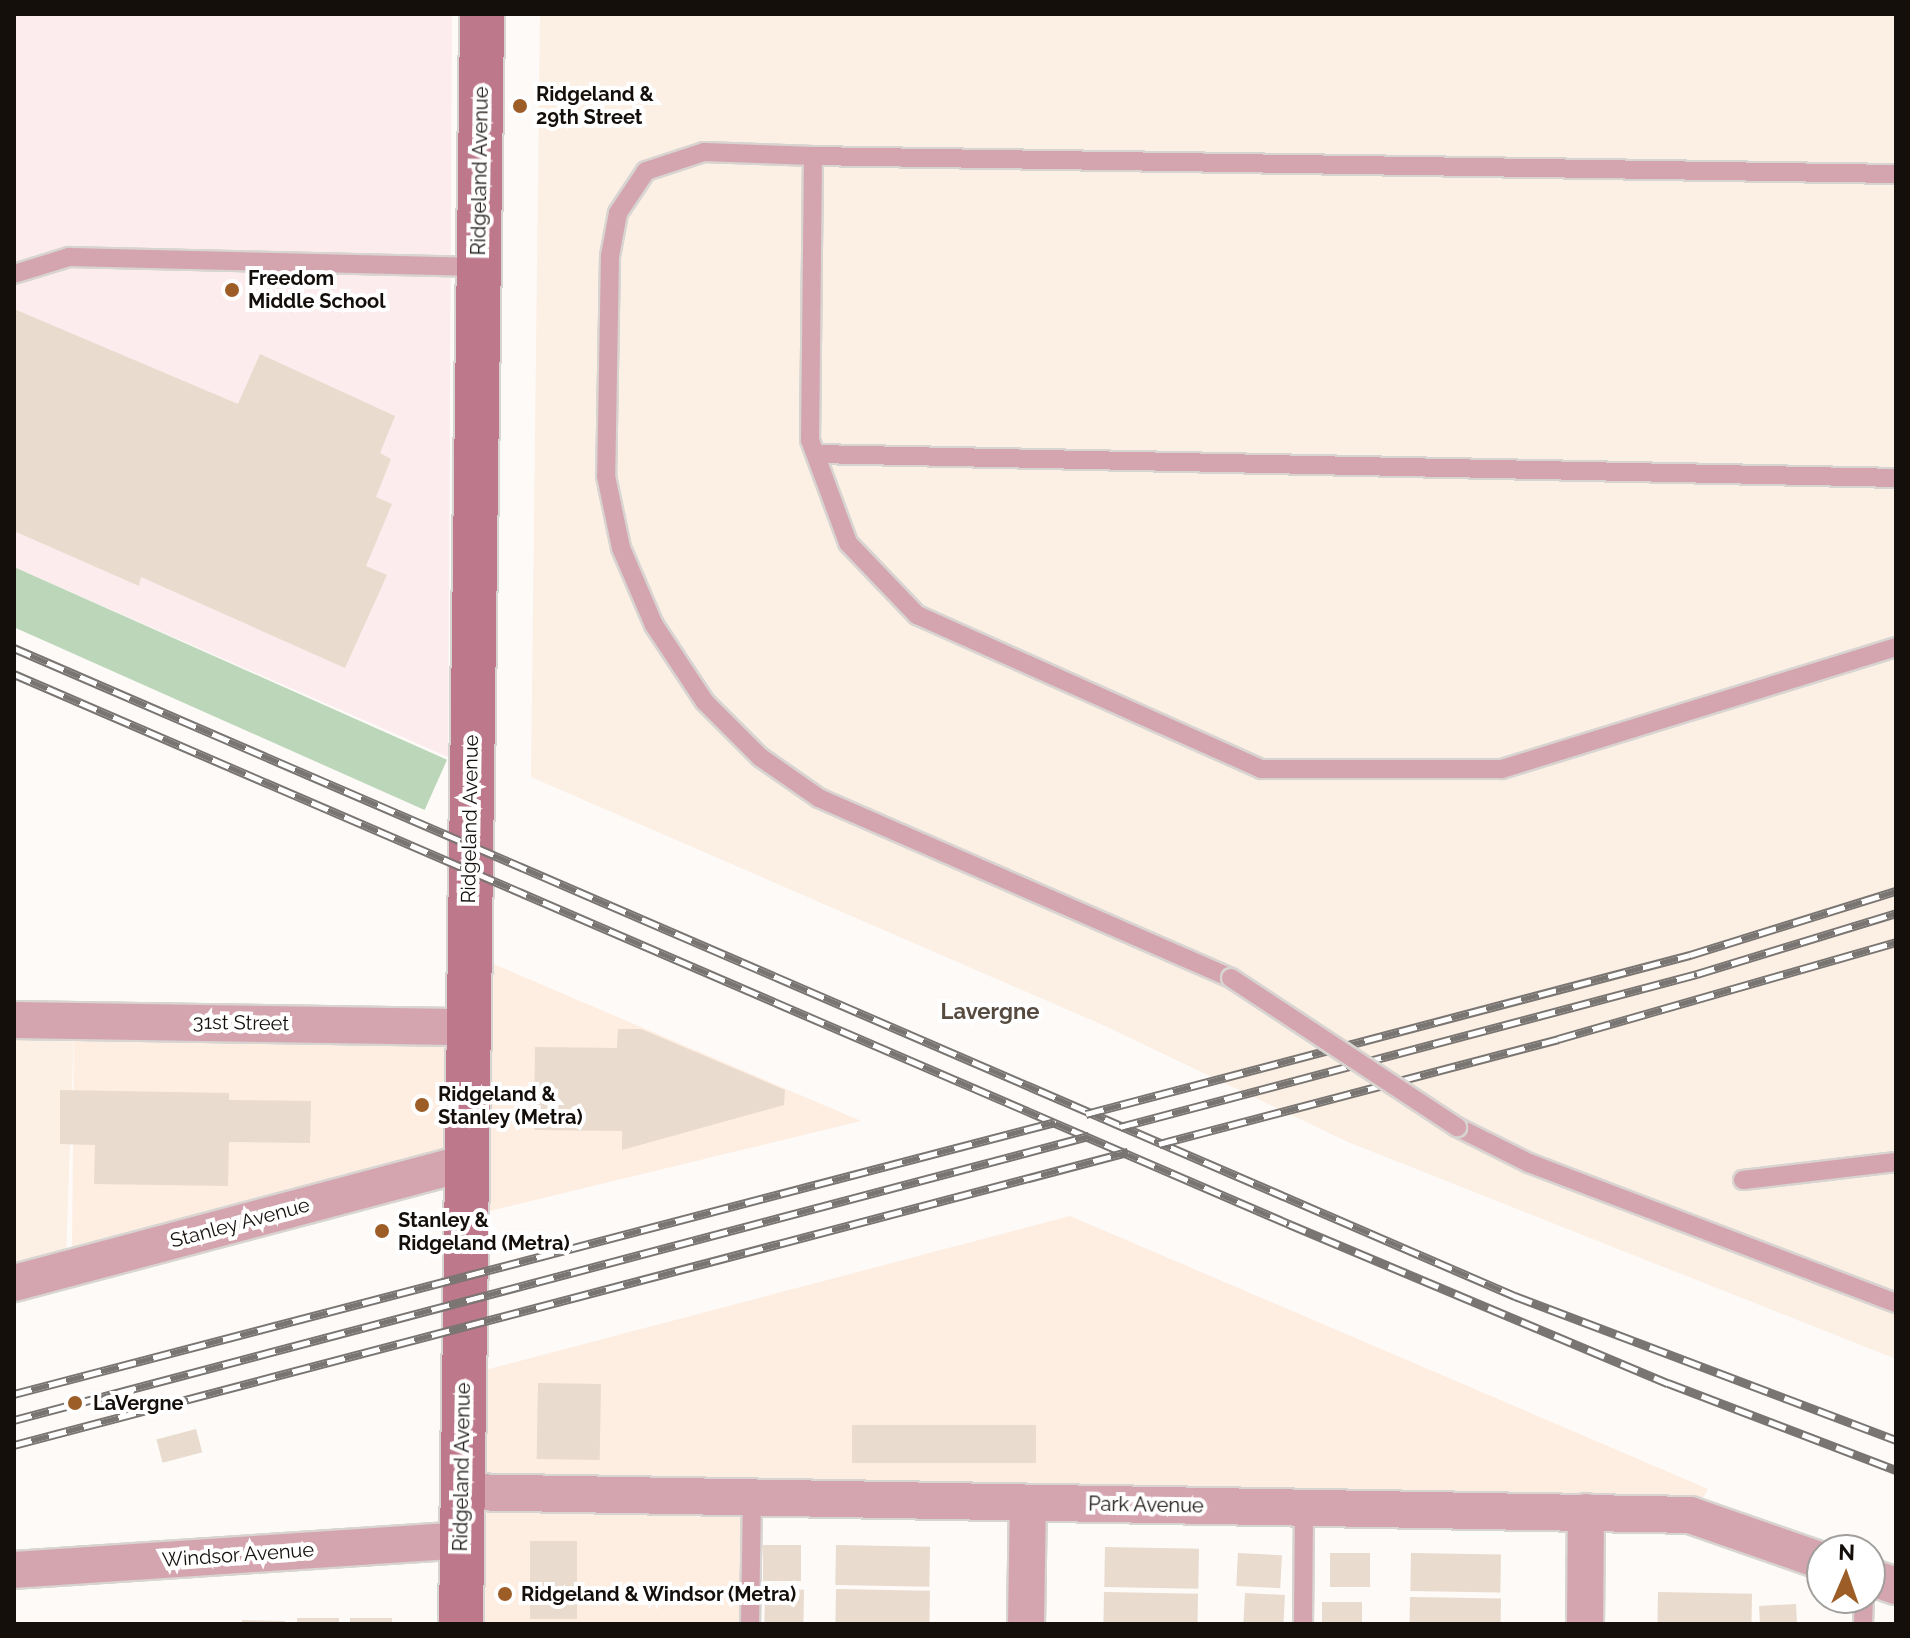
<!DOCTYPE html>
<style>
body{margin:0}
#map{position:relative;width:1910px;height:1638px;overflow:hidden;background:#fdfaf7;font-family:Raleway,sans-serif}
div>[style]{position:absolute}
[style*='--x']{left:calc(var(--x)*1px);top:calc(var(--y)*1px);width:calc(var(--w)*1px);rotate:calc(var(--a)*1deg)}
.commercial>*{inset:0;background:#feede1;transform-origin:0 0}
.built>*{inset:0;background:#fcefe4;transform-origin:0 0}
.education>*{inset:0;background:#fceced}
.green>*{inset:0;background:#bbd6b8;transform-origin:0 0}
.building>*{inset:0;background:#e9dbce;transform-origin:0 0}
.roads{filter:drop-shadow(2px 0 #d8d4d1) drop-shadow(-2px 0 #d8d4d1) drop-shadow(0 2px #d8d4d1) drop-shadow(0 -2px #d8d4d1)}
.lane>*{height:18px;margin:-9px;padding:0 9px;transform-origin:9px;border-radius:9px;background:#d4a4af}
.street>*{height:36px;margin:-18px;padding:0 18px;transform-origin:18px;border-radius:18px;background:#d4a4af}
.secondary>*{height:44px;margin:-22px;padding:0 22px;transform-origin:22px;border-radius:22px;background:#bd798b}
.rail>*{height:9px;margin-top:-4.5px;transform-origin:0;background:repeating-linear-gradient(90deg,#fff 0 18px,#797572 0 36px);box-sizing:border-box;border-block:2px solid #797572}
.bridges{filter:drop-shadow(2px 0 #d8d4d1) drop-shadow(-2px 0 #d8d4d1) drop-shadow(0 2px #d8d4d1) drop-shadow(0 -2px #d8d4d1)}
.lane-bridge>*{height:18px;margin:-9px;padding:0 9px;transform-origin:9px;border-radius:9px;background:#d4a4af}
.dots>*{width:22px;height:22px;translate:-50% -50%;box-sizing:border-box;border:4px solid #fff;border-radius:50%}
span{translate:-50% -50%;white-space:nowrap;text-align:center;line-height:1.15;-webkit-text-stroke:8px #fff;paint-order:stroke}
.poi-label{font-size:20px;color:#140f0b;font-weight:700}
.left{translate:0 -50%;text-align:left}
.street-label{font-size:20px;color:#140f0b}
.neighbourhood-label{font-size:22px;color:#574b40;font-weight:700}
.frame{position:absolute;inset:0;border:16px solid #140f0b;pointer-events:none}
.north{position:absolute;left:1806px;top:1534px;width:80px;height:80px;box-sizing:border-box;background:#fff;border:2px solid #a19f9d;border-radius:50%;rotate:2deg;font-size:22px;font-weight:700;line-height:32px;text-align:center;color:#140f0b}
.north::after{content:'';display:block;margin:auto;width:28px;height:36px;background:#9d5d26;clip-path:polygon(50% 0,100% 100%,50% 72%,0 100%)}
</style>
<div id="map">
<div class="commercial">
<div style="clip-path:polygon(477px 957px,861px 1121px,473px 1215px,474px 1156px,72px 1256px,74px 1029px,477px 1032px)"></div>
<div style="clip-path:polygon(1070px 1216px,1708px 1489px,1698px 1506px,476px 1483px,478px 1372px)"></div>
<div style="left:473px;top:1500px;width:273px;height:124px;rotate:1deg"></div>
</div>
<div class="built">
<div style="clip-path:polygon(540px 14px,1896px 14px,1896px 1359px,1348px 1142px,1103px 1025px,531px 777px)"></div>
<div style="left:14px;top:1027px;width:60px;height:245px;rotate:2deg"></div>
</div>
<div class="education">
<div style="clip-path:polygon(14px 14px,452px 14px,448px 757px,14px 567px)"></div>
</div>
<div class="green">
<div style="left:14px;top:567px;width:474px;height:55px;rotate:24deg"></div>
</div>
<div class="building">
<div style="clip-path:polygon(14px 309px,238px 404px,260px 354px,395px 416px,380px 453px,391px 459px,376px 497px,392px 504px,366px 566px,387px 575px,345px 668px,141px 577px,139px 586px,14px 531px)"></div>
<div style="clip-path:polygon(618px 1029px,641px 1029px,785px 1090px,784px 1105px,622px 1150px,622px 1131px,534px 1130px,535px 1047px,617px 1048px)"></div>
<div style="clip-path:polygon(60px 1090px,229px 1093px,229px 1100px,311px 1101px,310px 1143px,229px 1142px,228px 1186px,94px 1184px,95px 1145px,60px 1144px)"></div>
<div style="left:538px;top:1383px;width:63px;height:76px;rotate:1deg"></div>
<div style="left:852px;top:1425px;width:184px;height:38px"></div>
<div style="left:196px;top:1429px;width:24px;height:41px;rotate:75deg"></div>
<div style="left:530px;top:1541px;width:47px;height:78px"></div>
<div style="left:763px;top:1545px;width:38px;height:36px"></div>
<div style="left:836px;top:1545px;width:94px;height:40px;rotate:1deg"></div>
<div style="left:1105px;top:1547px;width:94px;height:40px;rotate:1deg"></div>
<div style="left:1238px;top:1553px;width:44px;height:33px;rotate:3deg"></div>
<div style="left:1330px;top:1553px;width:40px;height:34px"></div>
<div style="left:1411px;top:1553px;width:90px;height:38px;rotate:1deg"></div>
<div style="left:765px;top:1589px;width:39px;height:35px;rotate:1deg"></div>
<div style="left:836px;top:1589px;width:94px;height:35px;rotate:1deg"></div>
<div style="left:1104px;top:1592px;width:94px;height:32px;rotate:1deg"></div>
<div style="left:1658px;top:1592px;width:94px;height:32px;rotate:1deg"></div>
<div style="left:1245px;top:1593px;width:40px;height:31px;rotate:3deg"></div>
<div style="left:1410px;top:1597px;width:91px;height:27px;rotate:1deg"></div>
<div style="left:1322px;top:1602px;width:40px;height:22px"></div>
<div style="left:1796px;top:1604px;width:20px;height:37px;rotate:87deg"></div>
<div style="left:297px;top:1618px;width:42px;height:6px"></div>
<div style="left:350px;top:1618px;width:42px;height:6px"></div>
<div style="clip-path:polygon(242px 1620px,285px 1621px,285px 1624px,242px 1624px)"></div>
</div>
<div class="roads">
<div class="lane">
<div style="--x:813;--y:156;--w:109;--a:-177.9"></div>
<div style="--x:704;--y:152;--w:61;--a:161.9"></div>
<div style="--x:646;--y:171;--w:50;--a:123.7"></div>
<div style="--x:618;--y:213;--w:44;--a:100.5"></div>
<div style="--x:610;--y:256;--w:220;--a:91"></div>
<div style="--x:606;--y:476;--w:74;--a:78.2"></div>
<div style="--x:621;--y:548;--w:84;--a:66.8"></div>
<div style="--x:654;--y:625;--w:92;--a:56.5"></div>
<div style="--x:705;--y:702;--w:78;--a:45"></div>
<div style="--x:760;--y:757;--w:72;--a:34.8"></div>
<div style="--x:819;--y:798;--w:450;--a:23.6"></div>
<div style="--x:1896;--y:174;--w:1083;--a:-179.05"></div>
<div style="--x:813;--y:156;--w:284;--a:90.6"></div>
<div style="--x:810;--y:440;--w:110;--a:69.7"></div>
<div style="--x:848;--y:543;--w:100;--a:46.2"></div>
<div style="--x:917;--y:615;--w:377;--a:24.1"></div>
<div style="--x:1261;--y:769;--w:241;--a:0"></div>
<div style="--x:1502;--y:769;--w:412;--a:-17.2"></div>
<div style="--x:14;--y:274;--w:58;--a:-17.2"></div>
<div style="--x:69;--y:257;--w:409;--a:1.4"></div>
<div style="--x:816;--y:454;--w:1080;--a:1.27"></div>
<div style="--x:1457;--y:1127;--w:80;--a:26.6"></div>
<div style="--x:1529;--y:1163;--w:393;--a:20.9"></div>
<div style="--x:1743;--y:1180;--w:154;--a:-6.7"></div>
<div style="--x:750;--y:1624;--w:127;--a:-89.1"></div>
<div style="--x:1303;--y:1624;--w:116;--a:-89.5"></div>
<div style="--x:1863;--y:1624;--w:26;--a:-88"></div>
</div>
<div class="street">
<div style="--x:14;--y:1020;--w:454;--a:0.9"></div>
<div style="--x:14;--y:1283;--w:468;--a:-14.9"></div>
<div style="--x:462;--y:1492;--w:1228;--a:1.07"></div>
<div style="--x:1690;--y:1515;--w:140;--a:19.2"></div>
<div style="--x:14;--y:1570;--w:449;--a:-3.8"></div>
<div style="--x:1870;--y:1577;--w:28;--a:19"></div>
<div style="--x:1026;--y:1624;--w:121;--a:-89.1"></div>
<div style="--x:1585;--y:1624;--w:112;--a:-89.5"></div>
</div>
<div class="secondary">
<div style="--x:461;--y:1624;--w:1610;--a:-89.25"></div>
</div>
</div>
<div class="rail">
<div style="--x:14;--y:648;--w:1635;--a:23.35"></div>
<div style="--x:1515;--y:1296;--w:407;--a:20.7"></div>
<div style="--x:14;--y:674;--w:1389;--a:23.33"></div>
<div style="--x:1289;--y:1224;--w:411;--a:22.8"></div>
<div style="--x:1668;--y:1383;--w:244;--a:20.9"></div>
<div style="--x:1086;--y:1114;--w:625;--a:-14.75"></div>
<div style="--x:1690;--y:955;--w:216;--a:-17.3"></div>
<div style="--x:1120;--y:1127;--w:597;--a:-14.85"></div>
<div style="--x:1697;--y:974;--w:208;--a:-17"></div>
<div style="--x:1159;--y:1144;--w:413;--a:-14.7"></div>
<div style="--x:1558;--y:1039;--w:352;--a:-16"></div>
<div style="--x:14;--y:1394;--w:1076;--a:-14.64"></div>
<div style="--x:14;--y:1420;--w:1112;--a:-14.8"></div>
<div style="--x:14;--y:1445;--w:1152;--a:-14.74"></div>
</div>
<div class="bridges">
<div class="lane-bridge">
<div style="--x:1231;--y:978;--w:271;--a:33.4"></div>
</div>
</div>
<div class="dots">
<div style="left:520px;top:106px;background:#9d5d26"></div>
<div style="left:232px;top:290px;background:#9d5d26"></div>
<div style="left:422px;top:1105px;background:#9d5d26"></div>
<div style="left:382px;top:1231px;background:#9d5d26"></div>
<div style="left:75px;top:1403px;background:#9d5d26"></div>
<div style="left:505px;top:1594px;background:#9d5d26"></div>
</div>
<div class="poi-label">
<span class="left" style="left:536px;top:106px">Ridgeland &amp;<br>29th Street</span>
<span class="left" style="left:248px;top:290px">Freedom<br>Middle School</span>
<span class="left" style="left:438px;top:1106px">Ridgeland &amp;<br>Stanley (Metra)</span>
<span class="left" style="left:398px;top:1232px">Stanley &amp;<br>Ridgeland (Metra)</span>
<span class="left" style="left:93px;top:1403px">LaVergne</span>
<span class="left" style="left:521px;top:1594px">Ridgeland &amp; Windsor (Metra)</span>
</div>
<div class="street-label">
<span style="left:480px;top:171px;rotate:-89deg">Ridgeland Avenue</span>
<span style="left:470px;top:819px;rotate:-89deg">Ridgeland Avenue</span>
<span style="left:241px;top:1023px;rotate:1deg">31st Street</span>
<span style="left:240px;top:1223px;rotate:-15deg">Stanley Avenue</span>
<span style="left:462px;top:1467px;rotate:-89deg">Ridgeland Avenue</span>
<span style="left:1146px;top:1505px;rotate:1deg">Park Avenue</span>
<span style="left:238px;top:1555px;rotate:-4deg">Windsor Avenue</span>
</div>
<div class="neighbourhood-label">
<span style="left:990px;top:1012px">Lavergne</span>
</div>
<div class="frame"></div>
<div class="north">N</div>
</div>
